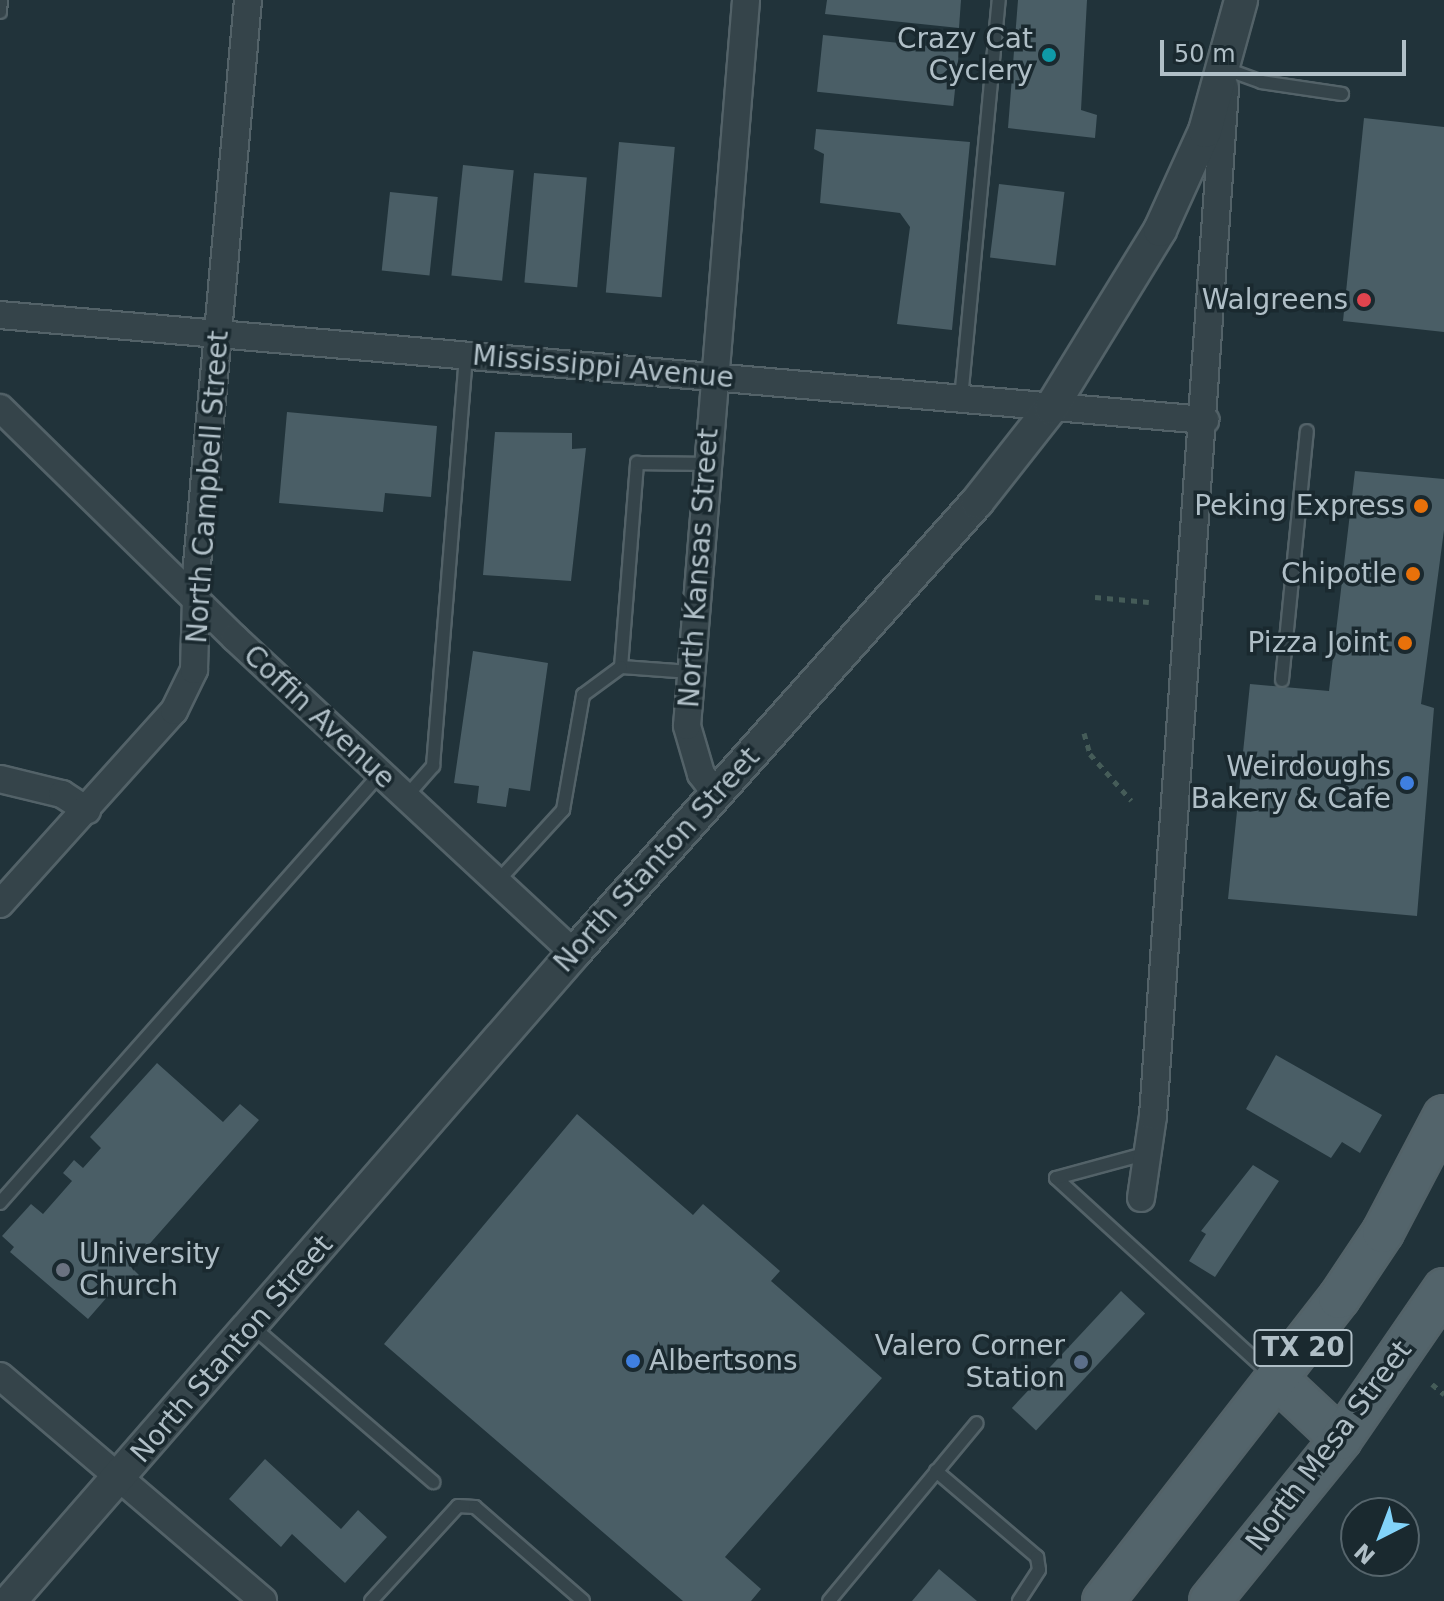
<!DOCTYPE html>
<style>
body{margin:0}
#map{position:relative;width:1444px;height:1601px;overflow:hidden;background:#21333a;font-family:"DejaVu Sans",sans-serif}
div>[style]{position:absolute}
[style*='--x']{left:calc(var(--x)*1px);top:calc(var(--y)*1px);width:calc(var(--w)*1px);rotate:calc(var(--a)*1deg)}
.building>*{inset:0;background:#4a5e66;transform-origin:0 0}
.path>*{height:5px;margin-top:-2.5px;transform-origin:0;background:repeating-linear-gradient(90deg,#455c58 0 6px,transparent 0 12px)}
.roads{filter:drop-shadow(2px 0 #536268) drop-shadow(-2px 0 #536268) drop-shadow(0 2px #536268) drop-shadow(0 -2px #536268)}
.service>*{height:12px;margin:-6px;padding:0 6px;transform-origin:6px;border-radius:6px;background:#35444a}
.minor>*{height:26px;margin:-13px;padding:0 13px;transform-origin:13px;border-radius:13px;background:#35444a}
.tertiary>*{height:32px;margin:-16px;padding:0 16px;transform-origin:16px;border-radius:16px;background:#35444a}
.primary>*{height:40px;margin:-20px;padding:0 20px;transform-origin:20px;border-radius:20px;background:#53646b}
.dots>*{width:22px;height:22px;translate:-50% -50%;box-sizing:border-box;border:4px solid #1a292f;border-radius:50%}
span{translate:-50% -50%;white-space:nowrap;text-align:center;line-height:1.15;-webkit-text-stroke:7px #1a292f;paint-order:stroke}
.shield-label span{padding:2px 6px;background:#1a292f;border:2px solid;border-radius:6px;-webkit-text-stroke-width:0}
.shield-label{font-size:26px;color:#b0bfc7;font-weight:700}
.poi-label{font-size:28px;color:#b0bfc7}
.right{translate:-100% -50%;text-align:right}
.left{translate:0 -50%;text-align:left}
.street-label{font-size:28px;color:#b0bfc7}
.north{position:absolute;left:1340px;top:1497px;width:80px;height:80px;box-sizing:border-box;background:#1a292f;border:2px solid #56656c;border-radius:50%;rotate:222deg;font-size:22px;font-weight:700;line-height:32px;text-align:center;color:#b0bfc7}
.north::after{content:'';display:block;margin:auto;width:28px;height:36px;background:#82d3f9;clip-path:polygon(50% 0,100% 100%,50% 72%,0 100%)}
.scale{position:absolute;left:1160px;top:40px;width:246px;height:36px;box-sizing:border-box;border:4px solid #b0bfc7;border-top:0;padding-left:10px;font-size:24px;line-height:28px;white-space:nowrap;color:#b0bfc7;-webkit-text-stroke:6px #1a292f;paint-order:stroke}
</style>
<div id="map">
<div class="building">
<div style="clip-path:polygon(827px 0,961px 0,959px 28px,825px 14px)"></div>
<div style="clip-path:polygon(1018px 0,1087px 0,1081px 110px,1097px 115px,1095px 138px,1008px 128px)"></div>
<div style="left:823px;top:35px;width:137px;height:57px;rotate:6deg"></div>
<div style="clip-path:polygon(1364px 118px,1444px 127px,1444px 332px,1343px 321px)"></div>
<div style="clip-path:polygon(816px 129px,970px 142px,952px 330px,897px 324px,910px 227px,900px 213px,820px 203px,824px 154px,814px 149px)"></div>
<div style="left:619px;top:142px;width:56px;height:151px;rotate:5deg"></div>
<div style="left:463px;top:165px;width:51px;height:111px;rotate:6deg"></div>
<div style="left:534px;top:173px;width:53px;height:110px;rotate:5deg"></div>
<div style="left:999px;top:184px;width:66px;height:74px;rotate:7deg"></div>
<div style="left:390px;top:192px;width:48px;height:79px;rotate:6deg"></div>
<div style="clip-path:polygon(287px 412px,437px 426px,431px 497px,385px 493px,383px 512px,279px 503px)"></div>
<div style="clip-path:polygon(495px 432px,572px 433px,572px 449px,586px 448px,571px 581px,483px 575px)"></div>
<div style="clip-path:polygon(1355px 471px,1444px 479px,1444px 530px,1421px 704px,1434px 708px,1417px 916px,1228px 899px,1250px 684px,1329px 691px)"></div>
<div style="clip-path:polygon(473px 651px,548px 663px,530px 791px,509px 788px,506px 807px,477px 803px,479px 786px,454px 783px)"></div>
<div style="clip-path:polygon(1276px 1055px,1382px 1115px,1360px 1153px,1342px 1142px,1331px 1158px,1246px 1109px)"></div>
<div style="clip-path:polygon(157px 1063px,223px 1122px,240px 1104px,259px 1120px,130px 1266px,139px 1275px,121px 1293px,115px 1288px,88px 1319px,10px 1252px,14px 1247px,2px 1236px,31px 1204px,43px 1214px,72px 1181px,63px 1173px,74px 1160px,83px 1168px,101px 1148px,90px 1137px)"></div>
<div style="clip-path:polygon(577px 1114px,693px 1215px,703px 1204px,780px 1271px,771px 1281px,882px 1378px,725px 1557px,761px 1589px,751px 1601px,683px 1601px,384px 1344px)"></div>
<div style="clip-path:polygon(1253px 1165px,1279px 1181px,1215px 1277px,1189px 1261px,1206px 1234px,1201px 1231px)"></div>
<div style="left:1121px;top:1291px;width:33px;height:160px;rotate:43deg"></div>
<div style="clip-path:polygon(265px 1459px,341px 1529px,358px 1510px,387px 1537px,345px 1583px,292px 1534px,281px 1547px,229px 1499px)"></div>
<div style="clip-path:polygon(939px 1569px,977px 1601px,912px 1601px)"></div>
</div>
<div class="path">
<div style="--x:1095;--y:597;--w:54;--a:5.3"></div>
<div style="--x:1084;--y:733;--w:22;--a:74"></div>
<div style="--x:1090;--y:754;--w:62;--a:48.3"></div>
<div style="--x:1432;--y:1384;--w:16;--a:40"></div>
</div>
<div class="roads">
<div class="service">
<div style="--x:0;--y:12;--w:12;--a:-85"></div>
<div style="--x:1226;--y:69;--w:37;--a:20"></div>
<div style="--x:1261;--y:82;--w:82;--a:8.4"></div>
<div style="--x:961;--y:399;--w:401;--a:-84.6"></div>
<div style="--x:691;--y:672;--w:70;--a:-175.9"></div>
<div style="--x:621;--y:667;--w:205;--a:-85.5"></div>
<div style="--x:637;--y:463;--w:70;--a:0.8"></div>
<div style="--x:1282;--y:680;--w:250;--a:-84.3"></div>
<div style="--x:405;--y:798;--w:43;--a:-48.8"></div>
<div style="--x:433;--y:766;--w:413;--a:-85.4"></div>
<div style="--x:497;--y:882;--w:98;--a:-47.5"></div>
<div style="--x:563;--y:810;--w:117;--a:-80.1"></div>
<div style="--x:583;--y:695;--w:47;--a:-36.4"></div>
<div style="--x:1056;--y:1178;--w:294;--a:42.4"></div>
<div style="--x:1056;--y:1178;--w:95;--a:-15.2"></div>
<div style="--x:0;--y:1203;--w:573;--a:-48.47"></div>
<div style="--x:253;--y:1327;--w:238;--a:40.7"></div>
<div style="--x:936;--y:1471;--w:133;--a:40.4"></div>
<div style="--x:1037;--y:1557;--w:13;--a:81"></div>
<div style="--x:1039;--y:1570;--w:37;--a:123"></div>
<div style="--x:371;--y:1601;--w:129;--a:-47.5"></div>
<div style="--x:458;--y:1506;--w:17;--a:3"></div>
<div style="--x:475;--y:1507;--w:143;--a:41"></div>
<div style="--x:829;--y:1601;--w:231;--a:-50.3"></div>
</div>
<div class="minor">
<div style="--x:0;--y:315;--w:1210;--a:4.98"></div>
<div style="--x:0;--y:408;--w:329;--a:44.4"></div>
<div style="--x:235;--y:638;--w:463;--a:42.9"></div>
<div style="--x:0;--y:779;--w:64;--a:13.6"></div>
<div style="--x:62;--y:794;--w:30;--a:33"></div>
<div style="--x:716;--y:794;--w:25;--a:-127"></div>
<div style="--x:701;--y:774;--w:50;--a:-106.3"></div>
<div style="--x:687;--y:726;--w:728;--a:-85.35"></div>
<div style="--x:0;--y:904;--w:260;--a:-48"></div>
<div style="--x:174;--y:711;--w:46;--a:-64"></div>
<div style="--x:194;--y:670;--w:106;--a:-88.4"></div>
<div style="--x:197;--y:564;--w:566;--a:-84.83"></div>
<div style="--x:1141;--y:1198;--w:83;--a:-81.7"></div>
<div style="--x:1153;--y:1116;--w:1031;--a:-85.99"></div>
<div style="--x:0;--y:1376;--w:346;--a:40.5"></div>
</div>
<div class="tertiary">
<div style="--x:10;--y:1601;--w:859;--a:-48.96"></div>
<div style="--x:574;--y:953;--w:605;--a:-48.22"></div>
<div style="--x:977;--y:502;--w:120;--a:-51.8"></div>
<div style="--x:1051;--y:408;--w:209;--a:-58.5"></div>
<div style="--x:1160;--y:230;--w:109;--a:-65.6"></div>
<div style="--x:1205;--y:131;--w:136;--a:-74.6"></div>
</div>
<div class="primary">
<div style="--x:1279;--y:1381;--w:85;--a:43.1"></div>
<div style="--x:1103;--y:1601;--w:384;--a:-52.1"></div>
<div style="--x:1339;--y:1298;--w:79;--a:-56.3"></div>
<div style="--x:1383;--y:1232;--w:131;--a:-62.3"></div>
<div style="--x:1210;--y:1601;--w:208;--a:-51"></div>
<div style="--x:1341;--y:1439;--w:182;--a:-55.5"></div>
</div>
</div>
<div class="dots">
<div style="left:1049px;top:55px;background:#0f9aa8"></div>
<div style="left:1364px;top:300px;background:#e0444e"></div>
<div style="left:1421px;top:506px;background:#e8710a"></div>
<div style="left:1413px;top:574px;background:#e8710a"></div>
<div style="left:1405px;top:643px;background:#e8710a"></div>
<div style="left:1407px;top:783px;background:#3f7fe0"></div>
<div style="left:63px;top:1270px;background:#6b7280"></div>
<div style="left:633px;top:1361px;background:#3f7fe0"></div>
<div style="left:1081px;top:1362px;background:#5c6f8a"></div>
</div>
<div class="shield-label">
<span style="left:1303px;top:1348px">TX 20</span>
</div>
<div class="poi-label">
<span class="right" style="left:1033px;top:55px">Crazy Cat<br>Cyclery</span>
<span class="right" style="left:1348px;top:300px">Walgreens</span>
<span class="right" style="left:1405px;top:506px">Peking Express</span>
<span class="right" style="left:1397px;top:574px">Chipotle</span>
<span class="right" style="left:1389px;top:643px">Pizza Joint</span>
<span class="right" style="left:1391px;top:783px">Weirdoughs<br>Bakery &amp; Cafe</span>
<span class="left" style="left:79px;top:1270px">University<br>Church</span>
<span class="right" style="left:1065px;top:1362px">Valero Corner<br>Station</span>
<span class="left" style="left:649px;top:1361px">Albertsons</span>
</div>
<div class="street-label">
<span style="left:603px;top:367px;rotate:5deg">Mississippi Avenue</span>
<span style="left:208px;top:487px;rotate:-86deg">North Campbell Street</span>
<span style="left:699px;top:568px;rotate:-86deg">North Kansas Street</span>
<span style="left:319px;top:717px;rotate:43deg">Coffin Avenue</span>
<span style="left:657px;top:860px;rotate:-48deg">North Stanton Street</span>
<span style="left:232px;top:1349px;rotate:-49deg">North Stanton Street</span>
<span style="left:1329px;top:1446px;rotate:-53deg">North Mesa Street</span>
</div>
<div class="north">N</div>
<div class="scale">50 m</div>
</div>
